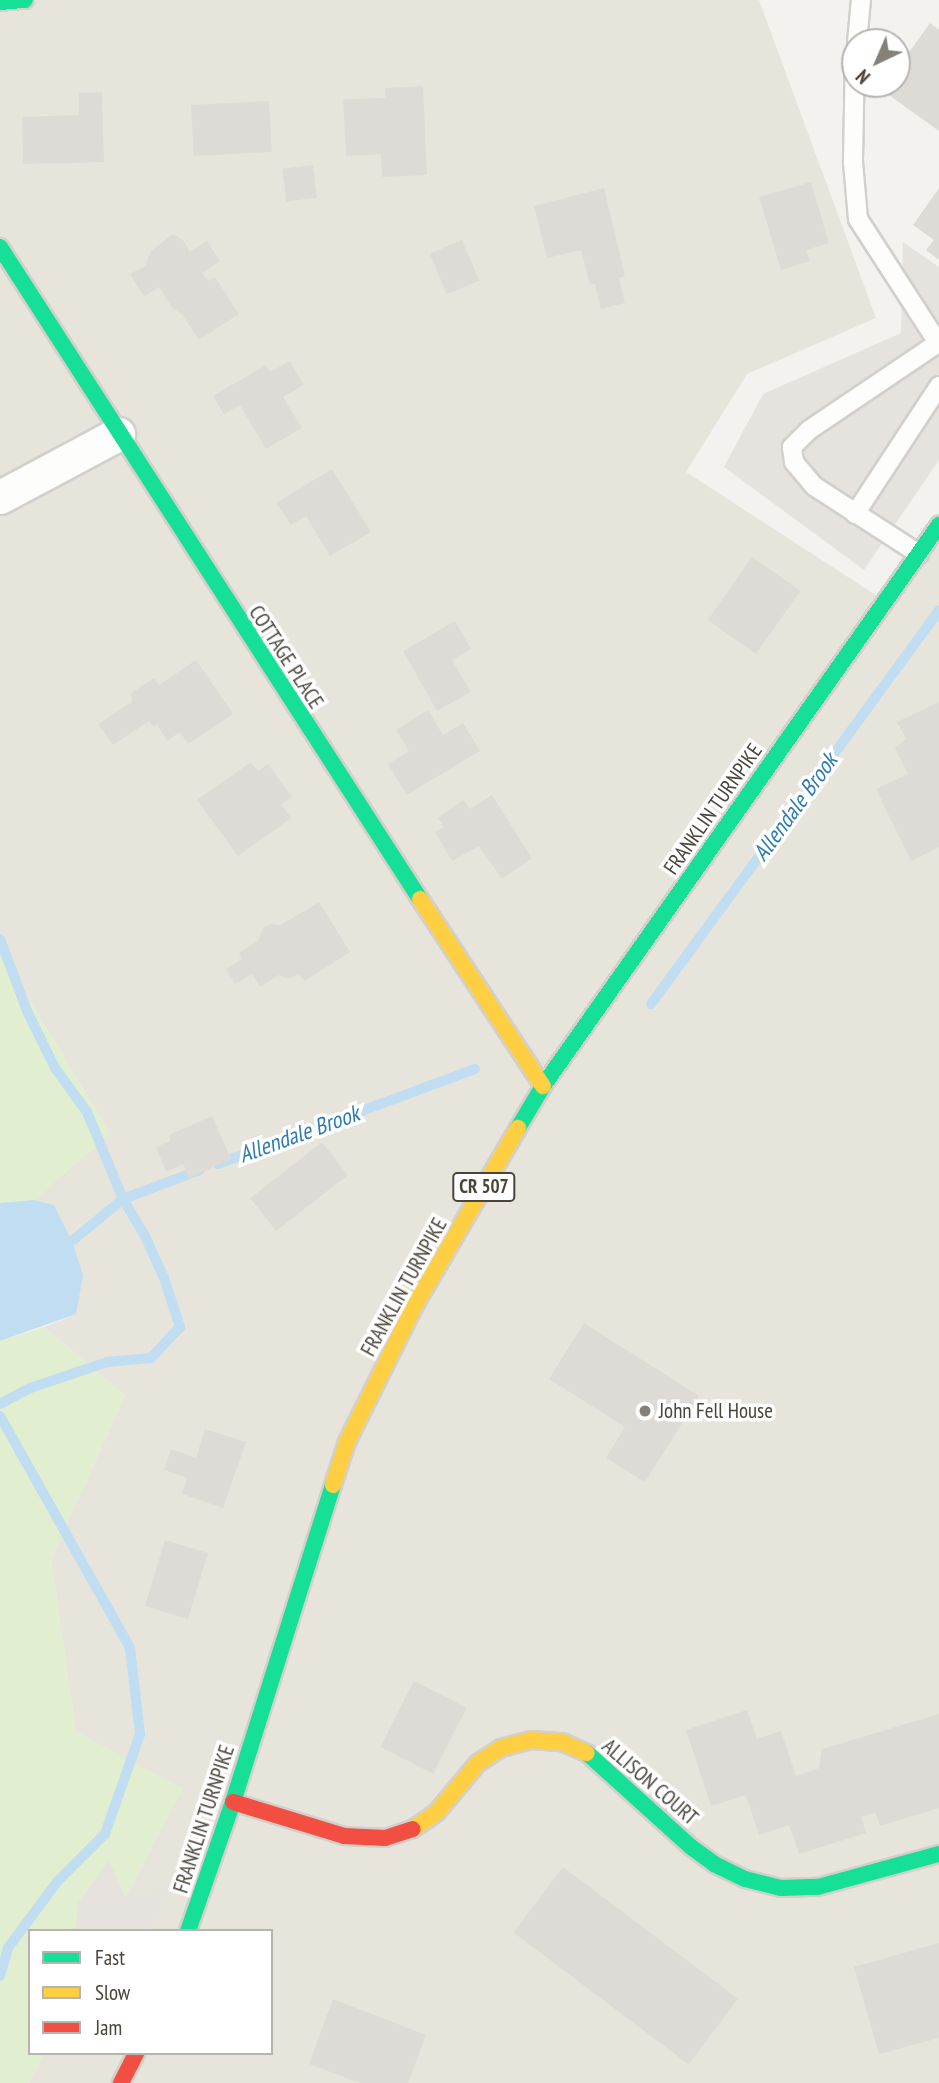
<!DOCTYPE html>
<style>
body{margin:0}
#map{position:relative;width:939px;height:2083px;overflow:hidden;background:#f4f2ee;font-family:"PT Sans Narrow",sans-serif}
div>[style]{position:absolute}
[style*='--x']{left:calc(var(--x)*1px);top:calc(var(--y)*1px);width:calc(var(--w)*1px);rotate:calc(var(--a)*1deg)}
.residential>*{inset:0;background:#e7e4dc}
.green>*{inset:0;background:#e1eecf}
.parking>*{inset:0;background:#e6e3df}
.water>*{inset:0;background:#c0ddf1}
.stream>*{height:10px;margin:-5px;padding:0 5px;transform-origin:5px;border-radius:5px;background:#c0ddf1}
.building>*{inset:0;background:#dedbd6;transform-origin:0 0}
.roads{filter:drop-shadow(2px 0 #d2d0cb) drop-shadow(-2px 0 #d2d0cb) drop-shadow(0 2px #d2d0cb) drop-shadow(0 -2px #d2d0cb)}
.lane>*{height:18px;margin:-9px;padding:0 9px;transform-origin:9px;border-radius:9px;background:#fdfdfc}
.street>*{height:33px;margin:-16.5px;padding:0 16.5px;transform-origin:16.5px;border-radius:16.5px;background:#fdfdfc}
.fast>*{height:16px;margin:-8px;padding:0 8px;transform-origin:8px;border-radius:8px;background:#16e098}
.slow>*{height:16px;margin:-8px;padding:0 8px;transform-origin:8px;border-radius:8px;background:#ffcf43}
.jam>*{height:16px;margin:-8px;padding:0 8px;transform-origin:8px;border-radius:8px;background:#f24e42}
.dots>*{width:19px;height:19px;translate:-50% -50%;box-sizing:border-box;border:4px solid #fff;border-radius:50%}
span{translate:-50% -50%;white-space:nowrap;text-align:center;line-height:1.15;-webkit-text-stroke:7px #fff;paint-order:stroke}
.shield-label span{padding:2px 5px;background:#fff;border:2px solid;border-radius:5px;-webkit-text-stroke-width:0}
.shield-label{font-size:19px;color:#4b4439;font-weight:700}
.street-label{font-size:21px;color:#4b4439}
.poi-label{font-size:21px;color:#4b4439}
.left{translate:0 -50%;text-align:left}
.water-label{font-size:23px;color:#2e7ab2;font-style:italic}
.legend{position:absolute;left:28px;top:1929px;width:245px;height:126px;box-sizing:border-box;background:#fff;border:2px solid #b7b4b0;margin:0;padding:9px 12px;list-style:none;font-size:21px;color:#4b4439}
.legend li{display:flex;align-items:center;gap:14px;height:35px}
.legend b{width:35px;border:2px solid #b7b4b0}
.north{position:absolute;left:841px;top:28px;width:70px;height:70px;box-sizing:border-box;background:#fff;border:2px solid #b7b4b0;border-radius:50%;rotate:224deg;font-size:19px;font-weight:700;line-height:28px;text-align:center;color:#4b4439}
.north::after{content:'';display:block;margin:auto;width:24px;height:32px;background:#868178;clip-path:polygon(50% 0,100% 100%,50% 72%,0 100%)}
</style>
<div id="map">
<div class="residential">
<div style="clip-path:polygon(0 0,759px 0,876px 318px,747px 374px,686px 472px,885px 601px,939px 545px,939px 2083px,29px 2083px,44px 2053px,271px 2053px,271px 1931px,108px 1931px,182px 1789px,76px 1732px,51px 1559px,125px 1396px,44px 1327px,76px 1314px,72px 1241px,54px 1206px,34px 1200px,110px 1133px,0 952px)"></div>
</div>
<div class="green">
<div style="clip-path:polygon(0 952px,110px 1133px,34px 1200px,0 1203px)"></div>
<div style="clip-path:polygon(44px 1327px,125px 1396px,51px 1559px,76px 1731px,182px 1789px,108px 1931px,30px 1931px,30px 2053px,44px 2053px,29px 2083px,0 2083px,0 1341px)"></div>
</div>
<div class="parking">
<div style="clip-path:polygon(903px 242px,939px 267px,939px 460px,864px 570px,724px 467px,763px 394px,901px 333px)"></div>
<div style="clip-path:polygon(109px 1860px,125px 1897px,142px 1898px,172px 1881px,150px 1931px,75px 1931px,78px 1903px)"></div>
</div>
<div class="water">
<div style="clip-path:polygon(34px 1200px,54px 1205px,72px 1241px,83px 1275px,76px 1314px,0 1341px,0 1203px)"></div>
</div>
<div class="stream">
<div style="--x:0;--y:939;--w:77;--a:69.4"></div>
<div style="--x:27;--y:1011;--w:64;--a:63.8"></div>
<div style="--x:55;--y:1068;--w:54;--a:54"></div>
<div style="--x:87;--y:1112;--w:94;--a:67.5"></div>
<div style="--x:123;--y:1199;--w:43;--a:59.3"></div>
<div style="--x:145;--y:1236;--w:46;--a:65.7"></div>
<div style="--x:164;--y:1278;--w:52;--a:71.9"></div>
<div style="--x:180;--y:1327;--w:42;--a:133.1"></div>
<div style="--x:151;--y:1358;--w:44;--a:174.8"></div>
<div style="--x:107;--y:1362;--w:81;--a:161.3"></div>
<div style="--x:30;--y:1388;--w:34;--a:152"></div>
<div style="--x:651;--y:1004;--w:488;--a:-53.8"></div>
<div style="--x:218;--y:1164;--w:274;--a:-20.3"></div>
<div style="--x:72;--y:1241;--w:66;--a:-39.5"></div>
<div style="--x:123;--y:1199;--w:82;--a:-20.6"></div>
<div style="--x:0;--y:1416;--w:266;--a:60.7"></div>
<div style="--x:130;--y:1648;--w:87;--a:83.4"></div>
<div style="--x:140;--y:1734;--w:106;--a:109.3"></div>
<div style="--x:105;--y:1834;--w:68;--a:135"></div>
<div style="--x:57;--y:1882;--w:82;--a:126.6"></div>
<div style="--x:8;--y:1948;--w:29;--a:106"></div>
</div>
<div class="building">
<div style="clip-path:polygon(930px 23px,939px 30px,939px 131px,882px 90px,886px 84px,897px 84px,897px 69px)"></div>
<div style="clip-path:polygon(423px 86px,427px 175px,382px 177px,381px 154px,346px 156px,343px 99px,385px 98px,385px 88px)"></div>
<div style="clip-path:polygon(102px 92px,104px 162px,23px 164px,22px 117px,79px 115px,79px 93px)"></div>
<div style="left:269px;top:101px;width:51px;height:78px;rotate:87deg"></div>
<div style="left:313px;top:165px;width:33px;height:31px;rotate:83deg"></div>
<div style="clip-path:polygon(811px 182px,829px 243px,806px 250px,810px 261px,781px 270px,759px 197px)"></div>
<div style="clip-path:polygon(604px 188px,625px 276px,619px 278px,625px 303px,601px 309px,595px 284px,590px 285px,581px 250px,547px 258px,534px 206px)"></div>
<div style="clip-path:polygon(939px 188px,939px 260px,926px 250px,934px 240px,913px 225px)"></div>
<div style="clip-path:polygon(173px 234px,183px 240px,190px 252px,207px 241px,220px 261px,202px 273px,208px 281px,215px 277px,239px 314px,199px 340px,182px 314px,172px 308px,159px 287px,144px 297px,130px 274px,145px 266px,151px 251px)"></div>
<div style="left:462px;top:240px;width:44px;height:35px;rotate:67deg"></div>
<div style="clip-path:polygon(290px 361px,304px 385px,283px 397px,302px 428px,266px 449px,240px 405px,224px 414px,213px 396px,266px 365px,270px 372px)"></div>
<div style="clip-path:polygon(332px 469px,371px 532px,330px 556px,306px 516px,291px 525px,276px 503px)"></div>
<div style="left:752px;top:557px;width:59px;height:77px;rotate:35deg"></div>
<div style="clip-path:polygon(455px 621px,471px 649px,452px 660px,471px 692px,437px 711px,403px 651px)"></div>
<div style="clip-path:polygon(196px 660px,233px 714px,188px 744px,180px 732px,167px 741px,157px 724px,153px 727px,149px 721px,113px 745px,98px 724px,132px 702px,131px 693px,154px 678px,159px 685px)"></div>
<div style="clip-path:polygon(939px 702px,939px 847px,911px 861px,876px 789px,908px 774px,895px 748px,906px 739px,897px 722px)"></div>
<div style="clip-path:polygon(428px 710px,443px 735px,463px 723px,480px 751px,407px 795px,388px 764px,409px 751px,396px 730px)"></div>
<div style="clip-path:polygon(251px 762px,258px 771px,268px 764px,292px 797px,281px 804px,291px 818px,238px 856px,197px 800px)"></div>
<div style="clip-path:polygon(492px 795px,532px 858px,502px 879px,479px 846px,452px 861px,435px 832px,444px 827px,438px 818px,463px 800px,470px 809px)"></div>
<div style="clip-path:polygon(319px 902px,350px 952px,305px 981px,299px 975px,287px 979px,279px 975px,260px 987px,252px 974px,235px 984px,226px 969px,242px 959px,239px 953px,258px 941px,263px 928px,271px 924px,281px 925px)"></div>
<div style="clip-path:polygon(212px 1116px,231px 1159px,189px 1178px,183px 1164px,166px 1172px,156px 1147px,170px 1141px,169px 1135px)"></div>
<div style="left:322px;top:1142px;width:42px;height:91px;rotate:52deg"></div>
<div style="clip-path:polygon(584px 1323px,699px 1396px,645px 1482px,606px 1458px,625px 1427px,549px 1379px)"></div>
<div style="clip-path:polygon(205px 1429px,246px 1442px,223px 1508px,182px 1494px,187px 1478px,164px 1470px,171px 1449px,196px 1458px)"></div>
<div style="left:165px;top:1540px;width:45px;height:69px;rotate:17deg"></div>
<div style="left:414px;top:1681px;width:59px;height:74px;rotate:27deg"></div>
<div style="clip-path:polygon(747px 1710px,757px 1739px,781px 1731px,796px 1776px,819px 1768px,822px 1749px,939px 1714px,939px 1808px,880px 1826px,875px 1812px,861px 1817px,866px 1833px,799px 1854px,789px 1825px,759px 1835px,746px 1795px,711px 1806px,686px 1730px)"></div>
<div style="left:563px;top:1867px;width:219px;height:82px;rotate:37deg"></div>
<div style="clip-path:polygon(939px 1943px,939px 2038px,879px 2054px,854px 1967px)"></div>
<div style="clip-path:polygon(333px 1999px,426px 2035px,408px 2083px,360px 2083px,309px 2064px)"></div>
</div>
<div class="roads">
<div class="lane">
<div style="--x:857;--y:42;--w:42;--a:-84.6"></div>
<div style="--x:855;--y:55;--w:107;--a:91.1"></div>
<div style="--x:853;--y:162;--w:57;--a:85"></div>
<div style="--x:858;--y:219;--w:149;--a:57.1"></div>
<div style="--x:855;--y:514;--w:153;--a:-56.7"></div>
<div style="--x:919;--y:554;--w:125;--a:-147.1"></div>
<div style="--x:814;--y:486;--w:31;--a:-130"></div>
<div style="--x:794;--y:462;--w:15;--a:-98"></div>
<div style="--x:792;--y:447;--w:24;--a:-45"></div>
<div style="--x:809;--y:430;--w:156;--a:-34"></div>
</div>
<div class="street">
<div style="--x:0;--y:497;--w:134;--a:-28.1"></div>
</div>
<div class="fast">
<div style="--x:0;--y:2;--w:25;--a:-5"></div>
<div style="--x:0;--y:247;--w:776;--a:57.21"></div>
<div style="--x:518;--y:1128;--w:49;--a:-59.2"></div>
<div style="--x:543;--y:1086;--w:687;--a:-54.78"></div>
<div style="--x:587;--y:1753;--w:140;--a:42.1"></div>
<div style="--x:691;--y:1847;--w:29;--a:36"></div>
<div style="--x:714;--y:1864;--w:34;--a:26"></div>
<div style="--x:745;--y:1879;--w:37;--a:14"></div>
<div style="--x:781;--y:1888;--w:37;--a:-2"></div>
<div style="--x:818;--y:1887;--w:125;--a:-15.3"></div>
<div style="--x:188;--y:1931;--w:137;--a:-70.8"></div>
<div style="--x:233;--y:1802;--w:332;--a:-72.5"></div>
</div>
<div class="slow">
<div style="--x:420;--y:899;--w:224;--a:56.7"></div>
<div style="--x:333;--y:1485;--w:45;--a:-72"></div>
<div style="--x:347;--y:1442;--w:153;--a:-63.6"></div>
<div style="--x:415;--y:1305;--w:205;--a:-59.8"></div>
<div style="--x:413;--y:1829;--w:29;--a:-35"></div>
<div style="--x:437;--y:1812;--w:64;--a:-50.1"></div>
<div style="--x:478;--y:1763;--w:27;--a:-33"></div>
<div style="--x:501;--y:1748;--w:31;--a:-15"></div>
<div style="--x:531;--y:1740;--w:31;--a:4"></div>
<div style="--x:562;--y:1742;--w:27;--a:24"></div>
</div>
<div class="jam">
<div style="--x:233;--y:1802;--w:116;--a:17"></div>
<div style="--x:344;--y:1836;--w:41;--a:2.8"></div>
<div style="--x:385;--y:1838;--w:29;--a:-18"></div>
<div style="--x:121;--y:2083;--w:34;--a:-63"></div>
</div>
</div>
<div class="dots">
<div style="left:645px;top:1411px;background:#868178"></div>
</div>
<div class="shield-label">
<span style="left:484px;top:1187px">CR 507</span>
</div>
<div class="street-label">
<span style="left:286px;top:657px;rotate:57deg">COTTAGE PLACE</span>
<span style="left:713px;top:809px;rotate:-55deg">FRANKLIN TURNPIKE</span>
<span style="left:404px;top:1287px;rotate:-61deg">FRANKLIN TURNPIKE</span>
<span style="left:650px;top:1782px;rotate:41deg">ALLISON COURT</span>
<span style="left:204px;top:1819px;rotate:-72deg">FRANKLIN TURNPIKE</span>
</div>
<div class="poi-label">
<span class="left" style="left:659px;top:1411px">John Fell House</span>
</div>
<div class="water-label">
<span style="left:795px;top:807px;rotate:-54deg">Allendale Brook</span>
<span style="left:299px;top:1134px;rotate:-20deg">Allendale Brook</span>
</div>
<ul class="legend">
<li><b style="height:9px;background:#16e098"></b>Fast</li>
<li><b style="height:9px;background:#ffcf43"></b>Slow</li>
<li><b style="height:9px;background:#f24e42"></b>Jam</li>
</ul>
<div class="north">N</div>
</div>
